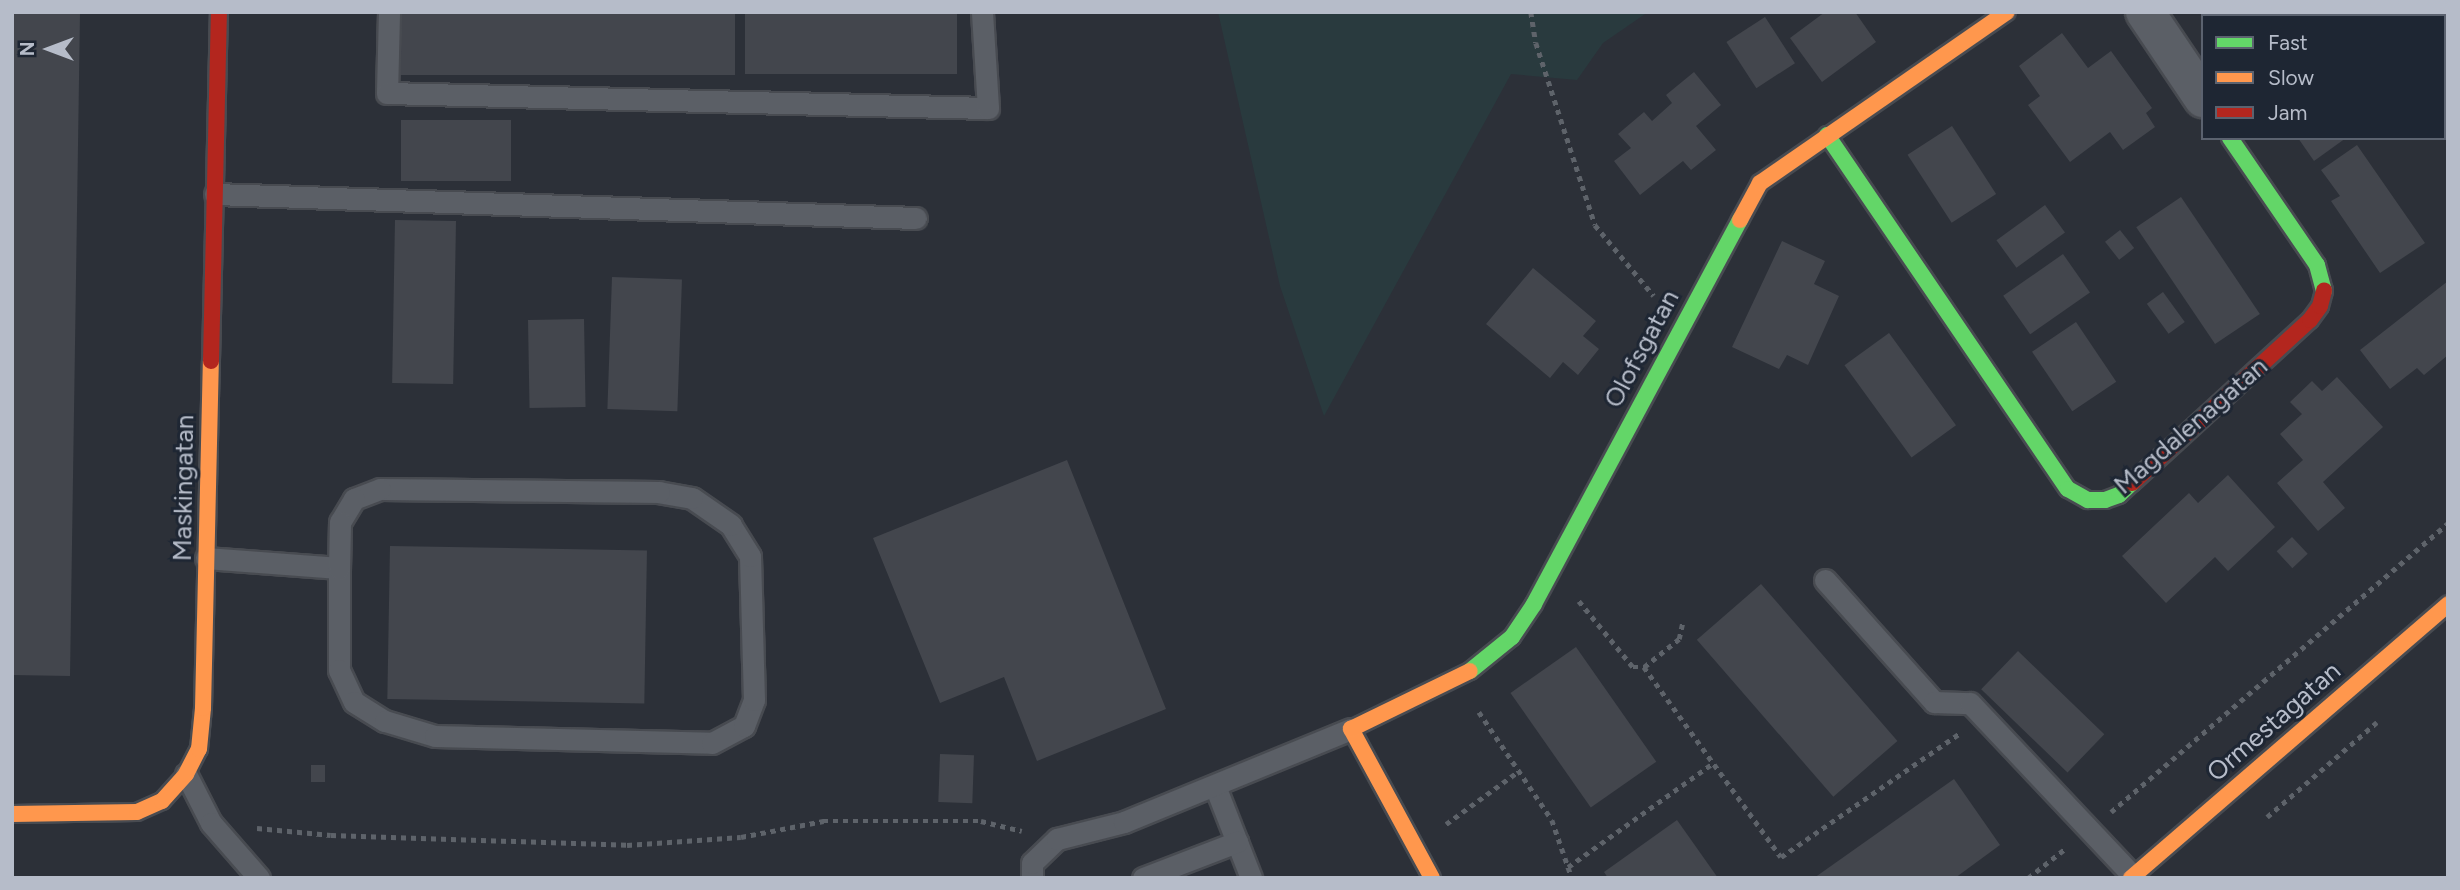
<!DOCTYPE html>
<style>
body{margin:0}
#map{position:relative;width:2460px;height:890px;overflow:hidden;background:#2c3038;font-family:Figtree,sans-serif}
div>[style]{position:absolute}
[style*='--x']{left:calc(var(--x)*1px);top:calc(var(--y)*1px);width:calc(var(--w)*1px);rotate:calc(var(--a)*1deg)}
.green>*{inset:0;background:#293a3e}
.building>*{inset:0;background:#43464d;transform-origin:0 0}
.path>*{height:4.5px;margin-top:-2.25px;transform-origin:0;background:repeating-linear-gradient(90deg,#5e636a 0 5px,transparent 0 10px)}
.roads{filter:drop-shadow(2px 0 #484b51) drop-shadow(-2px 0 #484b51) drop-shadow(0 2px #484b51) drop-shadow(0 -2px #484b51)}
.lane>*{height:21px;margin:-10.5px;padding:0 10.5px;transform-origin:10.5px;border-radius:10.5px;background:#5b5f66}
.street>*{height:38px;margin:-19px;padding:0 19px;transform-origin:19px;border-radius:19px;background:#5b5f66}
.fast>*{height:16px;margin:-8px;padding:0 8px;transform-origin:8px;border-radius:8px;background:#63d668}
.slow>*{height:16px;margin:-8px;padding:0 8px;transform-origin:8px;border-radius:8px;background:#ff974d}
.jam>*{height:16px;margin:-8px;padding:0 8px;transform-origin:8px;border-radius:8px;background:#b3261e}
span{translate:-50% -50%;white-space:nowrap;text-align:center;line-height:1.15;-webkit-text-stroke:6px #1e2633;paint-order:stroke}
.street-label{font-size:26px;color:#b6bcc9}
.frame{position:absolute;inset:0;border:14px solid #b6bcc9;pointer-events:none}
.legend{position:absolute;left:2201px;top:14px;width:245px;height:126px;box-sizing:border-box;background:#1e2633;border:2px solid #5b626f;margin:0;padding:9px 12px;list-style:none;font-size:21px;color:#b6bcc9}
.legend li{display:flex;align-items:center;gap:14px;height:35px}
.legend b{width:35px;border:2px solid #5b626f}
.north{position:absolute;left:14px;top:14px;width:70px;height:70px;-webkit-text-stroke:5px #1e2633;paint-order:stroke;rotate:270deg;font-size:19px;font-weight:700;line-height:28px;text-align:center;color:#b6bcc9}
.north::after{content:'';display:block;margin:auto;width:24px;height:32px;background:#b6bcc9;clip-path:polygon(50% 0,100% 100%,50% 72%,0 100%)}
</style>
<div id="map">
<div class="green">
<div style="clip-path:polygon(1218px 12px,1648px 12px,1603px 43px,1577px 80px,1511px 74px,1324px 416px,1280px 286px)"></div>
</div>
<div class="building">
<div style="clip-path:polygon(12px 12px,80px 12px,70px 676px,12px 675px)"></div>
<div style="left:400px;top:12px;width:335px;height:63px"></div>
<div style="left:745px;top:12px;width:212px;height:62px"></div>
<div style="clip-path:polygon(1825px 12px,1855px 12px,1876px 42px,1822px 82px,1790px 38px)"></div>
<div style="left:2216px;top:12px;width:60px;height:6px"></div>
<div style="left:1765px;top:17px;width:55px;height:46px;rotate:57deg"></div>
<div style="clip-path:polygon(2062px 33px,2088px 68px,2111px 51px,2152px 108px,2146px 113px,2155px 127px,2123px 150px,2110px 132px,2070px 162px,2028px 105px,2040px 96px,2019px 66px)"></div>
<div style="clip-path:polygon(1694px 72px,1721px 105px,1696px 126px,1716px 150px,1691px 170px,1683px 161px,1640px 195px,1614px 161px,1631px 148px,1618px 134px,1644px 112px,1652px 121px,1672px 103px,1666px 95px)"></div>
<div style="left:401px;top:120px;width:110px;height:61px"></div>
<div style="left:1952px;top:126px;width:81px;height:53px;rotate:57deg"></div>
<div style="clip-path:polygon(2298px 138px,2346px 138px,2314px 161px)"></div>
<div style="clip-path:polygon(2357px 145px,2425px 243px,2380px 273px,2331px 201px,2340px 196px,2321px 170px)"></div>
<div style="left:2181px;top:197px;width:141px;height:54px;rotate:56deg"></div>
<div style="left:2045px;top:205px;width:34px;height:60px;rotate:54deg"></div>
<div style="left:395px;top:220px;width:61px;height:163px;rotate:1deg"></div>
<div style="left:2120px;top:230px;width:23px;height:19px;rotate:52deg"></div>
<div style="clip-path:polygon(1782px 241px,1825px 261px,1814px 284px,1839px 296px,1808px 365px,1787px 355px,1779px 369px,1732px 347px)"></div>
<div style="left:2063px;top:254px;width:47px;height:73px;rotate:55deg"></div>
<div style="clip-path:polygon(1533px 268px,1596px 321px,1583px 336px,1599px 349px,1578px 375px,1563px 362px,1550px 378px,1486px 324px)"></div>
<div style="left:612px;top:277px;width:70px;height:132px;rotate:2deg"></div>
<div style="clip-path:polygon(2448px 281px,2448px 355px,2424px 375px,2417px 368px,2390px 389px,2360px 350px)"></div>
<div style="left:2163px;top:292px;width:37px;height:20px;rotate:54deg"></div>
<div style="left:584px;top:319px;width:88px;height:56px;rotate:89deg"></div>
<div style="left:2076px;top:322px;width:72px;height:53px;rotate:56deg"></div>
<div style="left:1889px;top:333px;width:114px;height:55px;rotate:54deg"></div>
<div style="clip-path:polygon(2337px 377px,2383px 427px,2323px 482px,2345px 508px,2318px 531px,2277px 483px,2303px 460px,2280px 434px,2302px 414px,2290px 402px,2312px 381px,2322px 391px)"></div>
<div style="clip-path:polygon(1067px 460px,1166px 709px,1037px 761px,1004px 677px,940px 703px,873px 538px)"></div>
<div style="clip-path:polygon(2228px 475px,2275px 527px,2228px 571px,2215px 557px,2166px 603px,2122px 556px,2189px 493px,2198px 503px)"></div>
<div style="left:2292px;top:537px;width:23px;height:21px;rotate:47deg"></div>
<div style="left:390px;top:546px;width:257px;height:153px;rotate:1deg"></div>
<div style="left:1761px;top:584px;width:208px;height:85px;rotate:49deg"></div>
<div style="left:1576px;top:647px;width:140px;height:80px;rotate:55deg"></div>
<div style="left:2018px;top:651px;width:120px;height:53px;rotate:44deg"></div>
<div style="left:940px;top:754px;width:34px;height:48px;rotate:2deg"></div>
<div style="left:311px;top:765px;width:14px;height:17px"></div>
<div style="clip-path:polygon(1954px 779px,2000px 845px,1955px 878px,1814px 878px)"></div>
<div style="clip-path:polygon(1677px 820px,1718px 878px,1608px 878px,1604px 872px)"></div>
</div>
<div class="path">
<div style="--x:1531;--y:12;--w:31;--a:81"></div>
<div style="--x:1536;--y:43;--w:191;--a:72"></div>
<div style="--x:1595;--y:225;--w:92;--a:50.3"></div>
<div style="--x:2378;--y:12;--w:4;--a:63"></div>
<div style="--x:2444;--y:133;--w:7;--a:56"></div>
<div style="--x:1579;--y:601;--w:85;--a:50.7"></div>
<div style="--x:1633;--y:667;--w:11;--a:0"></div>
<div style="--x:1644;--y:667;--w:234;--a:54.2"></div>
<div style="--x:1781;--y:857;--w:218;--a:-34.7"></div>
<div style="--x:1644;--y:667;--w:45;--a:-38.7"></div>
<div style="--x:1679;--y:639;--w:19;--a:-78"></div>
<div style="--x:1479;--y:712;--w:130;--a:55.9"></div>
<div style="--x:1552;--y:820;--w:61;--a:71"></div>
<div style="--x:2111;--y:812;--w:444;--a:-40.6"></div>
<div style="--x:2267;--y:817;--w:145;--a:-40.8"></div>
<div style="--x:1446;--y:824;--w:90;--a:-36"></div>
<div style="--x:257;--y:828;--w:74;--a:5.4"></div>
<div style="--x:331;--y:835;--w:296;--a:1.9"></div>
<div style="--x:627;--y:845;--w:114;--a:-4"></div>
<div style="--x:741;--y:837;--w:84;--a:-11"></div>
<div style="--x:823;--y:821;--w:158;--a:0"></div>
<div style="--x:981;--y:821;--w:42;--a:13.7"></div>
<div style="--x:1568;--y:867;--w:178;--a:-35.6"></div>
<div style="--x:2028;--y:878;--w:48;--a:-38.3"></div>
</div>
<div class="roads">
<div class="lane">
<div style="--x:389;--y:12;--w:81;--a:91.4"></div>
<div style="--x:387;--y:93;--w:601;--a:1.43"></div>
<div style="--x:988;--y:108;--w:96;--a:-93.6"></div>
<div style="--x:215;--y:194;--w:701;--a:1.96"></div>
<div style="--x:206;--y:558;--w:133;--a:4.3"></div>
<div style="--x:339;--y:568;--w:102;--a:90"></div>
<div style="--x:339;--y:670;--w:35;--a:65"></div>
<div style="--x:354;--y:702;--w:36;--a:32"></div>
<div style="--x:385;--y:721;--w:52;--a:16.7"></div>
<div style="--x:435;--y:736;--w:277;--a:1.4"></div>
<div style="--x:712;--y:743;--w:36;--a:-28"></div>
<div style="--x:744;--y:726;--w:28;--a:-69"></div>
<div style="--x:754;--y:700;--w:144;--a:-91.6"></div>
<div style="--x:750;--y:556;--w:36;--a:-122"></div>
<div style="--x:731;--y:525;--w:47;--a:-145.3"></div>
<div style="--x:692;--y:498;--w:34;--a:-170"></div>
<div style="--x:659;--y:492;--w:279;--a:-179.4"></div>
<div style="--x:380;--y:489;--w:28;--a:159"></div>
<div style="--x:354;--y:499;--w:27;--a:121"></div>
<div style="--x:340;--y:522;--w:46;--a:91.2"></div>
<div style="--x:1825;--y:580;--w:164;--a:48.2"></div>
<div style="--x:1934;--y:702;--w:36;--a:2"></div>
<div style="--x:1970;--y:703;--w:238;--a:46.7"></div>
<div style="--x:186;--y:774;--w:55;--a:63"></div>
<div style="--x:211;--y:823;--w:73;--a:48.9"></div>
<div style="--x:1215;--y:786;--w:99;--a:68.6"></div>
<div style="--x:1032;--y:878;--w:15;--a:-90"></div>
<div style="--x:1032;--y:863;--w:35;--a:-44"></div>
<div style="--x:1057;--y:839;--w:69;--a:-14.2"></div>
<div style="--x:1124;--y:822;--w:245;--a:-22.3"></div>
<div style="--x:1143;--y:878;--w:101;--a:-21"></div>
</div>
<div class="street">
<div style="--x:2145;--y:12;--w:104;--a:56"></div>
<div style="--x:2444;--y:25;--w:8;--a:60"></div>
</div>
<div class="fast">
<div style="--x:1827;--y:135;--w:428;--a:55.8"></div>
<div style="--x:2068;--y:489;--w:23;--a:29"></div>
<div style="--x:2088;--y:500;--w:17;--a:0"></div>
<div style="--x:2105;--y:500;--w:15;--a:-20"></div>
<div style="--x:2119;--y:495;--w:18;--a:-43"></div>
<div style="--x:2230;--y:138;--w:154;--a:55.6"></div>
<div style="--x:2317;--y:265;--w:27;--a:75"></div>
<div style="--x:1470;--y:671;--w:54;--a:-39"></div>
<div style="--x:1512;--y:637;--w:40;--a:-56"></div>
<div style="--x:1534;--y:604;--w:436;--a:-61.8"></div>
</div>
<div class="slow">
<div style="--x:1740;--y:220;--w:42;--a:-61.6"></div>
<div style="--x:1760;--y:183;--w:300;--a:-34.7"></div>
<div style="--x:12;--y:814;--w:125;--a:-0.9"></div>
<div style="--x:137;--y:812;--w:27;--a:-24"></div>
<div style="--x:162;--y:801;--w:36;--a:-48"></div>
<div style="--x:186;--y:774;--w:28;--a:-63"></div>
<div style="--x:199;--y:749;--w:41;--a:-84.4"></div>
<div style="--x:203;--y:708;--w:347;--a:-88.7"></div>
<div style="--x:1432;--y:878;--w:170;--a:-118.5"></div>
<div style="--x:1351;--y:729;--w:132;--a:-26"></div>
<div style="--x:2131;--y:878;--w:419;--a:-40.8"></div>
</div>
<div class="jam">
<div style="--x:211;--y:361;--w:349;--a:-88.7"></div>
<div style="--x:2132;--y:483;--w:241;--a:-42.5"></div>
<div style="--x:2310;--y:320;--w:17;--a:-54"></div>
<div style="--x:2320;--y:306;--w:16;--a:-75"></div>
</div>
</div>
<div class="street-label">
<span style="left:1642px;top:349px;rotate:-62deg">Olofsgatan</span>
<span style="left:2191px;top:426px;rotate:-41deg">Magdalenagatan</span>
<span style="left:184px;top:488px;rotate:-89deg">Maskingatan</span>
<span style="left:2274px;top:722px;rotate:-41deg">Ormestagatan</span>
</div>
<div class="frame"></div>
<ul class="legend">
<li><b style="height:9px;background:#63d668"></b>Fast</li>
<li><b style="height:9px;background:#ff974d"></b>Slow</li>
<li><b style="height:9px;background:#b3261e"></b>Jam</li>
</ul>
<div class="north">N</div>
</div>
